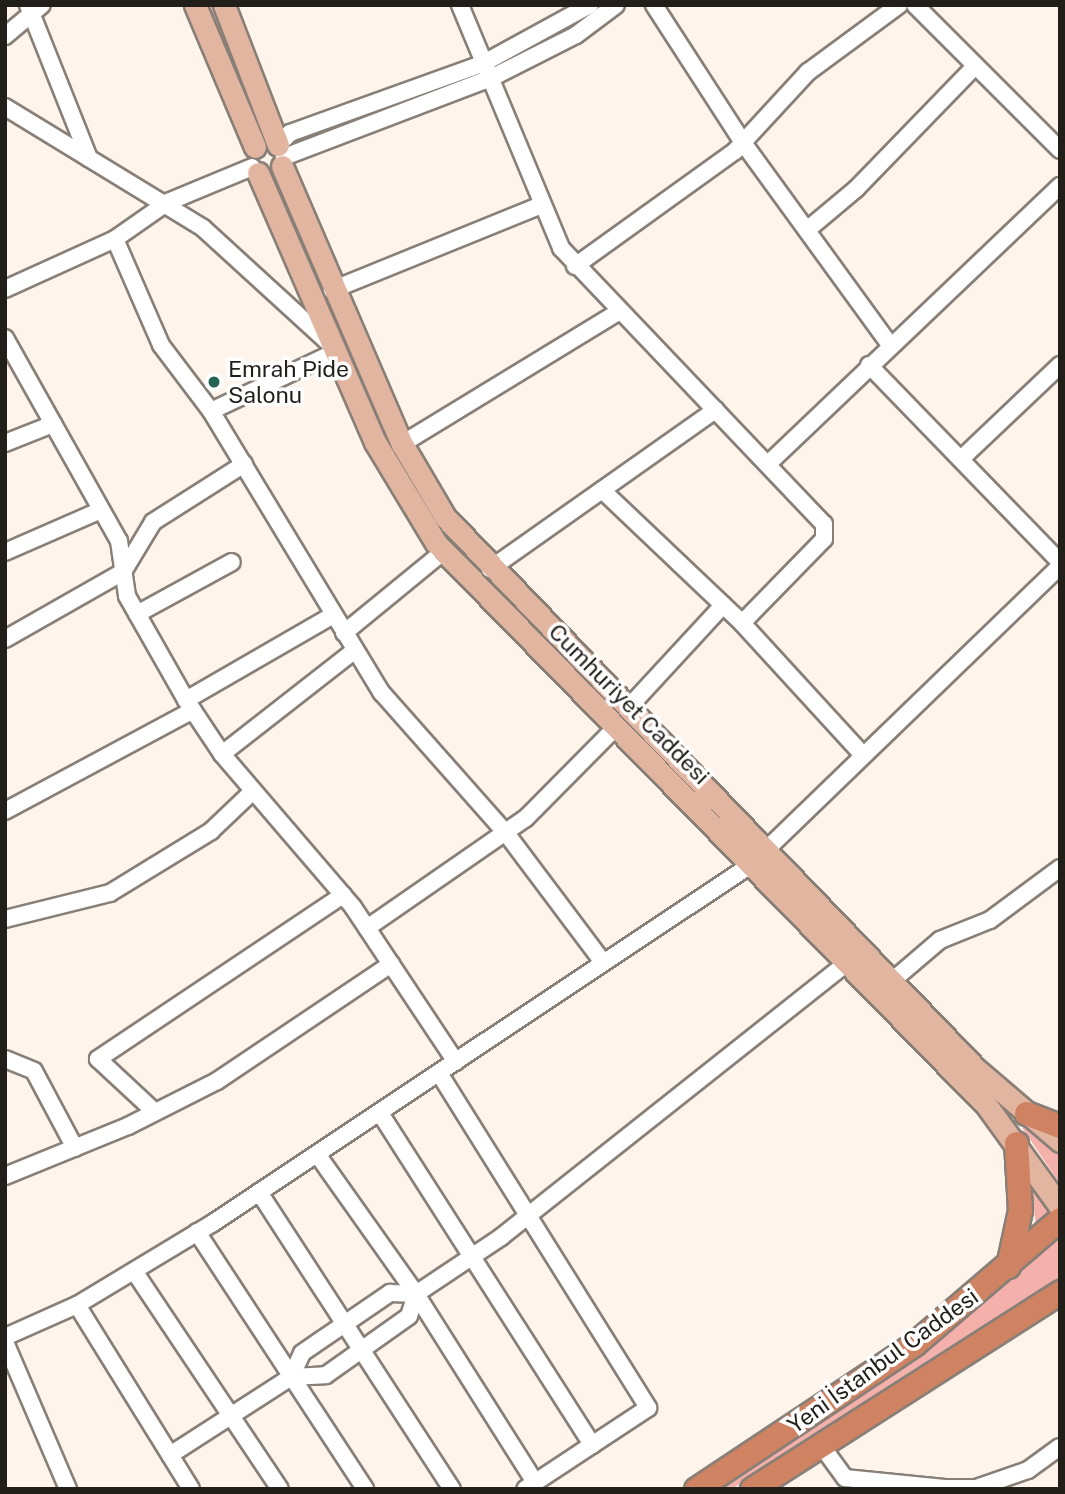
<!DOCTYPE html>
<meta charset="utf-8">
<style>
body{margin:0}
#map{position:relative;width:1065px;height:1494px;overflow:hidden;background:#fef4eb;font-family:"Public Sans",sans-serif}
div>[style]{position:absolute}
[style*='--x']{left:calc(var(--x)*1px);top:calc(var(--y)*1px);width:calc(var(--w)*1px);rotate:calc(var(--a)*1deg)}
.green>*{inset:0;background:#f4b0ab}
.roads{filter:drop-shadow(2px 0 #887f77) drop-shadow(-2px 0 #887f77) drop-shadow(0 2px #887f77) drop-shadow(0 -2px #887f77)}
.minor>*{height:16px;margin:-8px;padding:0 8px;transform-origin:8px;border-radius:8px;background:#fff}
.major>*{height:21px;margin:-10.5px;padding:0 10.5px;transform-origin:10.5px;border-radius:10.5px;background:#e2b5a1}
.highway>*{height:23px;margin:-11.5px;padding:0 11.5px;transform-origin:11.5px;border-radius:11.5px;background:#cf8362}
.dots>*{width:19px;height:19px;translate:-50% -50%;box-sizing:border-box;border:4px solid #fff;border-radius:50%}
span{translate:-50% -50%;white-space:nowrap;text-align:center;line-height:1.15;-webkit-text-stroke:7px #fff;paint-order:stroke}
.poi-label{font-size:23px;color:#221f1b}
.left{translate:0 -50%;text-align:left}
.street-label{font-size:23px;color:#221f1b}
.frame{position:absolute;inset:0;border:7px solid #221f1b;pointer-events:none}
</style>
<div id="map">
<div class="green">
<div style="clip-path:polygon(204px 5px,213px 5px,262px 136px,249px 104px)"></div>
<div style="clip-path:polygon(281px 193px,385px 431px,439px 523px,747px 838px,671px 772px,461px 561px,413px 498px)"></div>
<div style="clip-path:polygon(1023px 1126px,1060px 1154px,1060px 1184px,1023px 1129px)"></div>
<div style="clip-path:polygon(1028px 1179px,1053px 1211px,1036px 1225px,1033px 1203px)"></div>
<div style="clip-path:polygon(1060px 1236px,1060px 1279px,1034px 1299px,732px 1489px,716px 1489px,880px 1382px)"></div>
</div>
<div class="roads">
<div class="minor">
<div style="--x:28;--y:5;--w:165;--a:68.3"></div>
<div style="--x:460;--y:5;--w:263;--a:67.4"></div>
<div style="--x:561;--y:248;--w:381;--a:46.4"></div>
<div style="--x:824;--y:524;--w:15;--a:90"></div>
<div style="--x:824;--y:539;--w:117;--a:134.3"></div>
<div style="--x:654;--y:5;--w:166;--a:57.1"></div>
<div style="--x:744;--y:144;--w:248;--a:54"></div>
<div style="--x:915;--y:5;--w:205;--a:45"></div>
<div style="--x:5;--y:36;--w:48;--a:-40"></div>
<div style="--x:5;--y:107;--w:232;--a:31.4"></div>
<div style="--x:203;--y:228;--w:171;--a:42.4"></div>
<div style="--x:278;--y:145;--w:17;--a:-45"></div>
<div style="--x:290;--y:133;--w:206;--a:-19.8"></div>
<div style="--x:484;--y:63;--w:121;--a:-28.7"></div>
<div style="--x:284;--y:157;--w:222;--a:-20.9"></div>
<div style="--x:491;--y:78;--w:95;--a:-26.8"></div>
<div style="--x:576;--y:35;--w:50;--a:-36.9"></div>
<div style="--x:807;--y:230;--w:64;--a:-39.9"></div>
<div style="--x:856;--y:189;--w:171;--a:-45.9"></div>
<div style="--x:115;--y:239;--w:116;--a:66.5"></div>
<div style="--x:161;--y:345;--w:83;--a:52.9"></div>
<div style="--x:211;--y:411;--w:330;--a:58.8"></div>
<div style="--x:382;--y:693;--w:187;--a:48.5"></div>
<div style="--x:506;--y:833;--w:161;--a:53.1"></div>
<div style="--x:575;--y:266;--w:197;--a:-35.7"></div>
<div style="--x:735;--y:151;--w:108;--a:-47.3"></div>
<div style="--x:808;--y:72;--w:113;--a:-36.4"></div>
<div style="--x:5;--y:289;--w:121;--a:-24.4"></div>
<div style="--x:115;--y:239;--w:65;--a:-34.9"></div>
<div style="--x:168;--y:202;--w:91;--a:-22.6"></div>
<div style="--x:332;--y:290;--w:226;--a:-22.1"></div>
<div style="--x:5;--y:338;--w:233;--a:60.7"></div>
<div style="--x:119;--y:541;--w:56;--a:81.7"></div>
<div style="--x:127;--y:596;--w:120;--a:60.4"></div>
<div style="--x:186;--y:700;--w:65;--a:56.3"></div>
<div style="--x:222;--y:754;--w:201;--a:49.4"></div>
<div style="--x:353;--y:907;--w:186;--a:56.4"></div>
<div style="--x:869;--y:365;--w:274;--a:45.9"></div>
<div style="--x:211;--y:411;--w:135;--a:-25.4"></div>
<div style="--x:5;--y:443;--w:52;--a:-21.6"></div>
<div style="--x:402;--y:444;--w:253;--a:-31.4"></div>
<div style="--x:962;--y:458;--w:135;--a:-43.5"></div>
<div style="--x:769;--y:463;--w:402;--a:-43.6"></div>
<div style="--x:602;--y:490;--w:193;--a:43.5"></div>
<div style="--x:742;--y:623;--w:178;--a:47.5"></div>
<div style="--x:5;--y:552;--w:105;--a:-23.6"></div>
<div style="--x:490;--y:569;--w:276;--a:-35.2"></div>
<div style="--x:137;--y:614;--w:108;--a:-28.7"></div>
<div style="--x:344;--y:633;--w:128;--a:-39.3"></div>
<div style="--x:5;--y:639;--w:136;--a:-29.6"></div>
<div style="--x:123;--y:572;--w:58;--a:-59"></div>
<div style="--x:153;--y:522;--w:108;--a:-32.5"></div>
<div style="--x:186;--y:700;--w:170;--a:-30"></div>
<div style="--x:629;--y:707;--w:139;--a:-47.3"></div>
<div style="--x:222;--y:754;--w:169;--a:-38"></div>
<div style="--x:5;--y:811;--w:213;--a:-28.2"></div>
<div style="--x:767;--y:849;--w:407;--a:-44"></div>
<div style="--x:5;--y:919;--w:108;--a:-13.9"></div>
<div style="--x:110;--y:893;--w:119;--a:-31.5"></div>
<div style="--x:211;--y:831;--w:58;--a:-43.6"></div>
<div style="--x:367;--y:928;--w:193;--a:-34.7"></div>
<div style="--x:526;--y:818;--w:127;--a:-45.3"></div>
<div style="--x:892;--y:981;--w:63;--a:-40.5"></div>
<div style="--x:940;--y:940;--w:54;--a:-21.8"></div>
<div style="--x:990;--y:920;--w:87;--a:-36.6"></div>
<div style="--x:5;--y:1059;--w:31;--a:22"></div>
<div style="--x:34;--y:1071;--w:87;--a:62"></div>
<div style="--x:439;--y:1073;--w:395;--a:58"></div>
<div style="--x:648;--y:1408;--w:147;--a:146.6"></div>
<div style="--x:155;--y:1112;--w:78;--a:-137.1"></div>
<div style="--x:98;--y:1059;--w:295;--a:-33.8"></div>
<div style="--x:380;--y:1113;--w:394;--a:57.4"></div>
<div style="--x:317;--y:1154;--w:171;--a:54.7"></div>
<div style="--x:416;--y:1294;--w:222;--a:57.7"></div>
<div style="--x:5;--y:1176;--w:133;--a:-22.1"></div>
<div style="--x:128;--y:1126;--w:100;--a:-26.8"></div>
<div style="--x:217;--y:1081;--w:210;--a:-33.9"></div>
<div style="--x:259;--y:1192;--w:354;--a:57"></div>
<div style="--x:197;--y:1232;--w:307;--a:56.8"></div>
<div style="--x:134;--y:1271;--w:262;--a:56.2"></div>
<div style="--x:77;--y:1305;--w:216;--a:58.2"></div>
<div style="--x:5;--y:1337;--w:79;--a:-24"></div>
<div style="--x:77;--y:1305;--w:159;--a:-31.1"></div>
<div style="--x:213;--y:1223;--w:648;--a:-33.67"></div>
<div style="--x:5;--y:1342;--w:160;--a:66.8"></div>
<div style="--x:291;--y:1377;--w:26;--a:-65"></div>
<div style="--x:302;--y:1353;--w:107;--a:-34.3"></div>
<div style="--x:390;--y:1293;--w:26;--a:2"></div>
<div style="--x:416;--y:1294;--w:102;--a:-33.8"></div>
<div style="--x:501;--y:1237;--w:443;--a:-38.4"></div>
<div style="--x:821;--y:1445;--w:41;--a:54"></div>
<div style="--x:845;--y:1478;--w:100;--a:5.7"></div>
<div style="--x:945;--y:1488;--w:31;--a:0"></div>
<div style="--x:976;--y:1488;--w:55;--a:-19.1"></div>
<div style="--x:1028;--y:1470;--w:39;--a:-36"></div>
<div style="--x:170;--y:1455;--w:144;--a:-32.8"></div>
<div style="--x:291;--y:1377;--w:35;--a:-3"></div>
<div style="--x:326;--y:1375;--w:102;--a:-35.4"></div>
<div style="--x:409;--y:1316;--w:23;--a:-72"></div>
</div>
<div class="major">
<div style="--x:195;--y:5;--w:154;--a:67.1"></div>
<div style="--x:224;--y:5;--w:150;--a:68.9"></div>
<div style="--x:282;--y:166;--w:303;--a:66.7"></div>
<div style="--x:402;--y:444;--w:85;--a:59.5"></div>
<div style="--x:445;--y:517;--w:766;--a:46.11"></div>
<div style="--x:976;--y:1069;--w:111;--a:40.6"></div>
<div style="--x:258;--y:173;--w:293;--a:66.5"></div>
<div style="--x:375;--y:442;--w:118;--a:58.9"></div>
<div style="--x:436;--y:543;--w:788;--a:45.62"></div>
<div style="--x:987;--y:1106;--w:125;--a:54.1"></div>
</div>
<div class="highway">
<div style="--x:1026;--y:1113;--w:36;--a:21"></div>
<div style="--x:1008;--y:1266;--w:57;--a:-77.9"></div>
<div style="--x:1020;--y:1210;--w:67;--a:-93.4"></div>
<div style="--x:696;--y:1489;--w:262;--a:-33.6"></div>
<div style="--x:914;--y:1344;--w:192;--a:-40.6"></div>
<div style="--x:752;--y:1489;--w:366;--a:-32.6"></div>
</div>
</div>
<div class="dots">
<div style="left:214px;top:382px;background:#246350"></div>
</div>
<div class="poi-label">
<span class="left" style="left:228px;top:382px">Emrah Pide<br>Salonu</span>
</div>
<div class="street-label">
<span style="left:629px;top:704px;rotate:45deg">Cumhuriyet Caddesi</span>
<span style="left:883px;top:1361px;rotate:-36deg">Yeni İstanbul Caddesi</span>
</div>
<div class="frame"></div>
</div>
